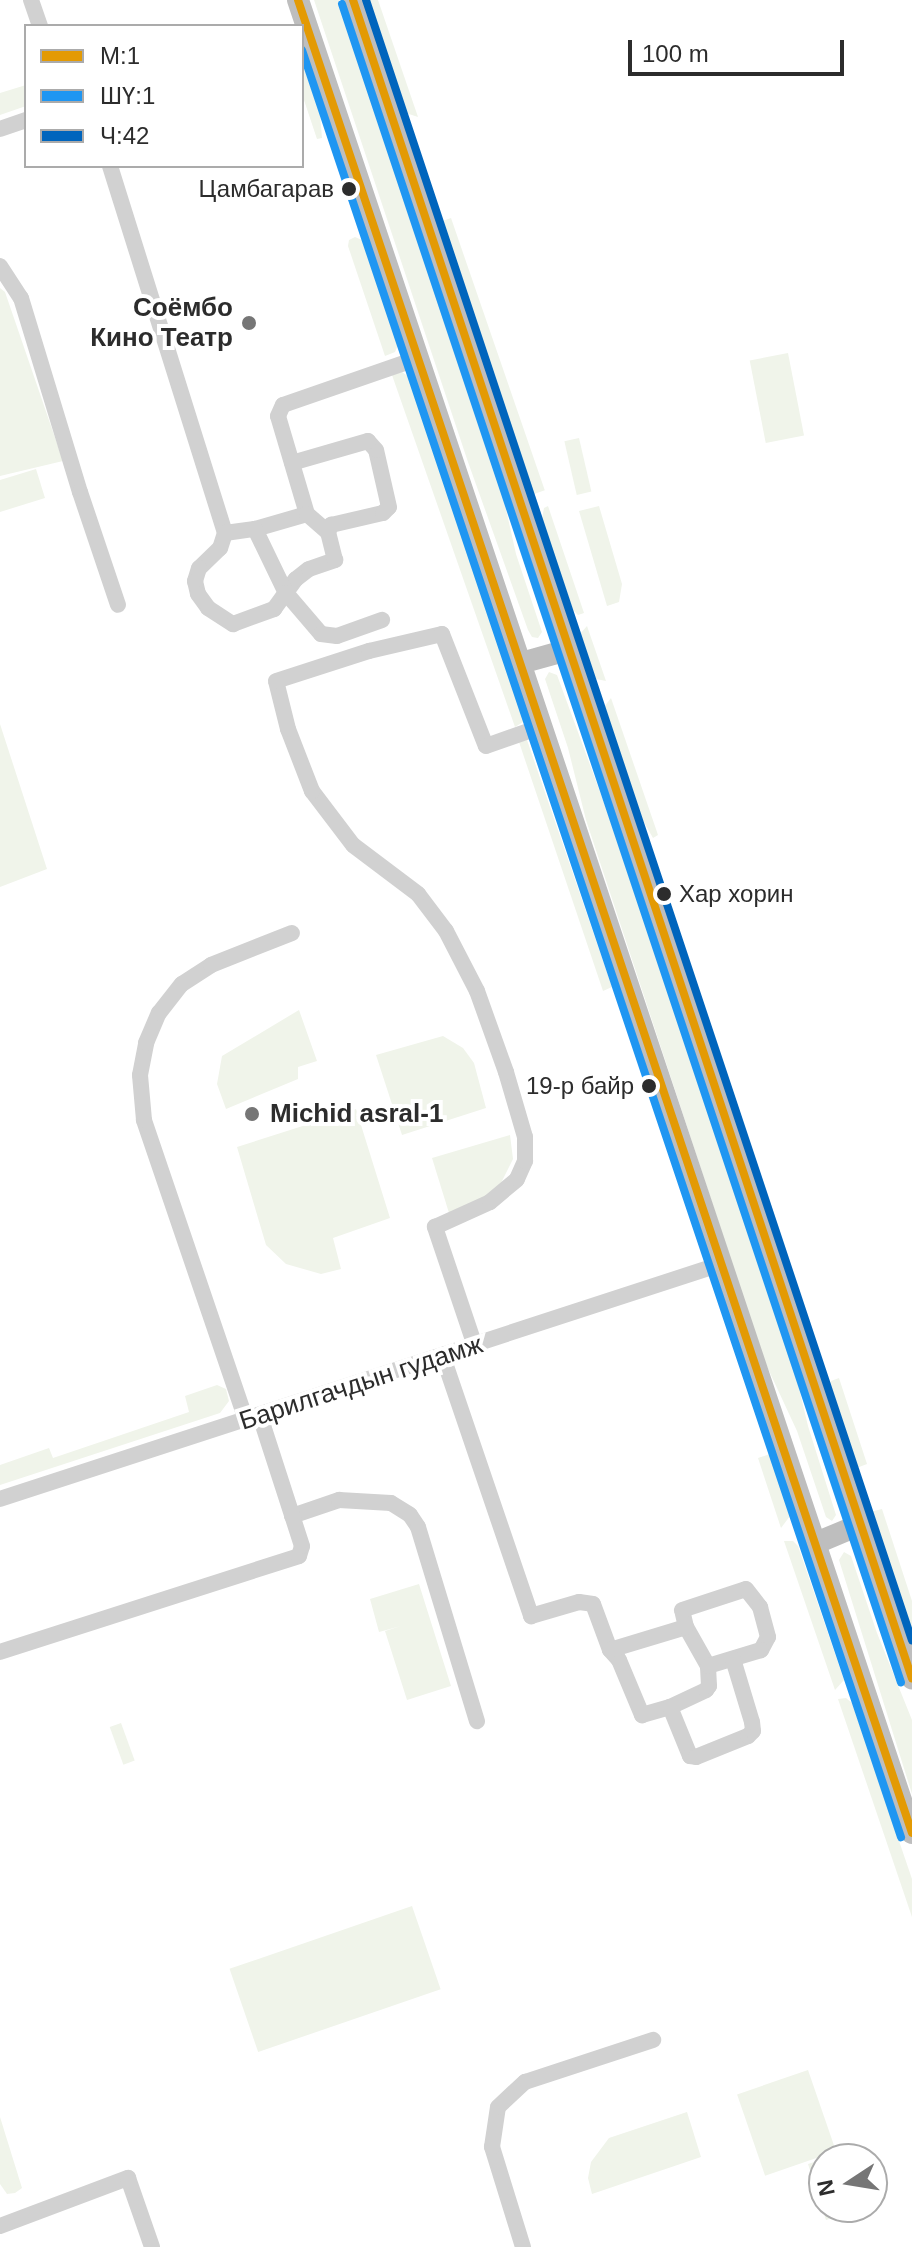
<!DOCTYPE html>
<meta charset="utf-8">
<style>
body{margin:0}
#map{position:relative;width:912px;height:2247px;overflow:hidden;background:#fff;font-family:Helvetica,sans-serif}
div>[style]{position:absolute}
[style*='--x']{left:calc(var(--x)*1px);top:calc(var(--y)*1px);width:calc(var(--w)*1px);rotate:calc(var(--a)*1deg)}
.green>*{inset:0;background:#f0f4ea;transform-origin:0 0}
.minor>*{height:16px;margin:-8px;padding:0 8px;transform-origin:8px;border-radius:8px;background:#d1d1d1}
.highway>*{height:22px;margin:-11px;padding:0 11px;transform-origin:11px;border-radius:11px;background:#bebebe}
.bus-1>*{height:8px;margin:-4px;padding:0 4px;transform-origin:4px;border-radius:4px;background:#e39a04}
.bus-2>*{height:8px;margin:-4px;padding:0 4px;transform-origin:4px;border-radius:4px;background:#1f96f2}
.bus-3>*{height:8px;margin:-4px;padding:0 4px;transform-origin:4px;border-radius:4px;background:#0065bd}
.dots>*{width:22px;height:22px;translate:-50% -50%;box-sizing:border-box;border:4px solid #fff;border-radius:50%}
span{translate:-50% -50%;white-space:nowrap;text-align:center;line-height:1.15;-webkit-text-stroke:8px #fff;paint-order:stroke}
.bus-label{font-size:24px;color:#2c2c2c}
.right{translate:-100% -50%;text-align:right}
.left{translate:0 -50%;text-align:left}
.poi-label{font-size:26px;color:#2c2c2c;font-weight:700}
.street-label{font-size:26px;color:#2c2c2c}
.legend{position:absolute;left:24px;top:24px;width:280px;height:144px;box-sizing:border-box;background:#fff;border:2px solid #ababab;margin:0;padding:10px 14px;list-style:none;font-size:24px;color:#2c2c2c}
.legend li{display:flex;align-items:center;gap:16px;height:40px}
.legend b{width:40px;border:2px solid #ababab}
.north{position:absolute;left:808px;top:2143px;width:80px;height:80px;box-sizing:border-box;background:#fff;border:2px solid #ababab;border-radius:50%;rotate:258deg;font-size:22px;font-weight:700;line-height:32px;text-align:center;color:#2c2c2c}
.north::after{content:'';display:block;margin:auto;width:28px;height:36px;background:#767676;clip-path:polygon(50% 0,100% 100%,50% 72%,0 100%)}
.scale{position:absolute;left:628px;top:40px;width:216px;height:36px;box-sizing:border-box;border:4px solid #2c2c2c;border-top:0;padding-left:10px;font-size:24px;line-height:28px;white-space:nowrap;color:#2c2c2c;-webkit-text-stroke:6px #fff;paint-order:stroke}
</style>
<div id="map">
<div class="green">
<div style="clip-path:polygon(314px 0,339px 0,499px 478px,516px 554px,542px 632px,538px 638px,532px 637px,528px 630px,468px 462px)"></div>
<div style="clip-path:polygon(366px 0,378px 0,418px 117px,406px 113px,402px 106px)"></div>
<div style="clip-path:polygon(302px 62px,320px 114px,322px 138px,317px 139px,302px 94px)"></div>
<div style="clip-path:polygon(26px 85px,26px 106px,0 115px,0 93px)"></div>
<div style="left:451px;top:218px;width:288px;height:12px;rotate:71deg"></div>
<div style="clip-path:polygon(355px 237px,362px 240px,398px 345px,395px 352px,385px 356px,348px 246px,349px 240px)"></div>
<div style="clip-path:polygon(0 288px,5px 292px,63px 461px,0 476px)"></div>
<div style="left:788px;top:353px;width:84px;height:39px;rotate:79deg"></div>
<div style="clip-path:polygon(402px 372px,409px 377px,523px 715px,523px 722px,515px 727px,392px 375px)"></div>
<div style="left:579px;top:438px;width:55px;height:15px;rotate:77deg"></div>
<div style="clip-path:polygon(36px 469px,45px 498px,0 512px,0 480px)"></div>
<div style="clip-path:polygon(548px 506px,584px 613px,578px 615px,573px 610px,542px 519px,544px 508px)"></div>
<div style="clip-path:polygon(599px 506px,622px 584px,619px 602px,607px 606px,579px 511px)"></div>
<div style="clip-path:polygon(587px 626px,606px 681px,596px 679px,580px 634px)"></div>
<div style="clip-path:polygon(549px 672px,557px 675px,607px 811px,790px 1351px,808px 1426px,836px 1515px,832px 1521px,826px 1517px,797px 1431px,764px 1360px,586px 820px,568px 748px,545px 679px)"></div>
<div style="clip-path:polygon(611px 698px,658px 835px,653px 838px,641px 817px,604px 707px)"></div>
<div style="clip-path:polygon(0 724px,47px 869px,0 887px)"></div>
<div style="clip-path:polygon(527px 740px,612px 987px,603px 991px,519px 742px)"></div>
<div style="clip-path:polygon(299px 1010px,317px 1061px,298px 1067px,298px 1079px,226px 1109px,217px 1084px,222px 1056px)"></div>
<div style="clip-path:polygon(443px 1036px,463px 1048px,474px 1063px,486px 1108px,402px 1135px,376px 1055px)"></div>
<div style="clip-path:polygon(356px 1109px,390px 1218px,333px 1238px,341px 1269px,321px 1274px,286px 1264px,266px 1245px,237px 1147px)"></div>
<div style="clip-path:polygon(510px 1135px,513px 1159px,497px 1191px,449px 1213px,432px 1158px)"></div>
<div style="clip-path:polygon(839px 1378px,867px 1464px,854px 1469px,828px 1389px,831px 1381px)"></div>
<div style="clip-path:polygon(217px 1385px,226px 1389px,229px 1401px,220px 1413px,0 1485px,0 1465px,49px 1448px,53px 1458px,189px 1412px,185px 1396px)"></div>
<div style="clip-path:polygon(770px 1454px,790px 1516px,781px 1528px,758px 1458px)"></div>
<div style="clip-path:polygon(882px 1509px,912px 1601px,912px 1630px,870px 1512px)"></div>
<div style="clip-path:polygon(784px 1541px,793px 1541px,798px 1546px,844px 1680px,835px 1690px)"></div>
<div style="clip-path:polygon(844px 1552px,851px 1556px,877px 1633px,912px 1720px,912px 1794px,839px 1560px)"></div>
<div style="clip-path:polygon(419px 1584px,451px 1686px,407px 1700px,385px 1631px,401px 1626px,379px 1632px,370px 1599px)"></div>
<div style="clip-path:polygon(846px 1698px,852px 1703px,912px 1879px,912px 1917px,838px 1699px)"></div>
<div style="left:121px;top:1723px;width:40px;height:12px;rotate:70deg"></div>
<div style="left:412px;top:1906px;width:88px;height:193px;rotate:71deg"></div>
<div style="left:808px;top:2070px;width:86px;height:75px;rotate:71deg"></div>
<div style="clip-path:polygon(687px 2112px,701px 2157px,592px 2194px,588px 2178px,591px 2162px,609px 2138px)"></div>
<div style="clip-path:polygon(0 2117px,22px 2188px,15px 2193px,7px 2194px,0 2184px)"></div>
<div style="clip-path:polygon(848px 2151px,850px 2159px,824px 2159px,824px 2207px,865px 2207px,826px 2220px,808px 2164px)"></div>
</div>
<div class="minor">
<div style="--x:31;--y:0;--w:28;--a:71"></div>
<div style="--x:0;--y:129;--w:28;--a:-19"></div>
<div style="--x:110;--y:166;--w:385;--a:72.6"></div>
<div style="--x:225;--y:533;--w:16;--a:108"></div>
<div style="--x:220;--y:548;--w:29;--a:136"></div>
<div style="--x:199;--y:568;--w:14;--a:107"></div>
<div style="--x:195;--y:581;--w:13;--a:77"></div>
<div style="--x:198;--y:594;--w:17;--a:54"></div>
<div style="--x:208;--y:608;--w:30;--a:33"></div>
<div style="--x:233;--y:624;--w:44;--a:-20.1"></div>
<div style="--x:274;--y:609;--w:37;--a:-54"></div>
<div style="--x:296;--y:579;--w:16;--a:-38"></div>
<div style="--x:309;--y:569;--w:28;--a:-19"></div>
<div style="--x:335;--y:560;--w:29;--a:-104"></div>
<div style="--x:328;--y:532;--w:8;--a:-67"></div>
<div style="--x:331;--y:525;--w:53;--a:-13"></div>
<div style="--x:383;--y:513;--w:8;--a:-45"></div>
<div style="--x:389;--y:507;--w:58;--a:-102.8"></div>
<div style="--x:376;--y:450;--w:12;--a:-132"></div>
<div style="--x:368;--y:441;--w:79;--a:163.9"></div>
<div style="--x:0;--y:266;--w:38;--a:57"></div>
<div style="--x:21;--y:298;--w:203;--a:73.1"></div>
<div style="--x:80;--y:492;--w:119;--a:71.4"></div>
<div style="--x:307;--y:514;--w:102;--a:-106.5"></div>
<div style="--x:278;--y:416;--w:12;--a:-66"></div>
<div style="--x:283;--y:405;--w:144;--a:-19.1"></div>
<div style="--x:255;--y:529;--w:54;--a:-16.1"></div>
<div style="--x:307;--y:514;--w:28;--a:41"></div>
<div style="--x:225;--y:533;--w:30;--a:-8"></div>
<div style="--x:255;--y:529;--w:71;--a:64.2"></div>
<div style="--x:286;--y:593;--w:54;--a:49.5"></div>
<div style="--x:321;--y:634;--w:16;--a:7"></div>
<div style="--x:337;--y:636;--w:48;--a:-19.6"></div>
<div style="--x:475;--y:1346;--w:126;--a:-108.6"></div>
<div style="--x:435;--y:1227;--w:60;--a:-24.4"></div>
<div style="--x:490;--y:1202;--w:35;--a:-40"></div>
<div style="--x:517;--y:1179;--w:20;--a:-66"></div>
<div style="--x:525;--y:1161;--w:24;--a:-90"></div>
<div style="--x:525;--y:1137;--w:68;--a:-106.3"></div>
<div style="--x:506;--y:1072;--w:86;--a:-109.7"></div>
<div style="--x:477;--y:991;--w:68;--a:-117.3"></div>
<div style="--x:446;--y:931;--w:46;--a:-127.1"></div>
<div style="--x:418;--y:894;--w:81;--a:-143"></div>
<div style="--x:353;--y:845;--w:68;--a:-127.2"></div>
<div style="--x:312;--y:791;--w:66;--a:-111.2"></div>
<div style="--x:288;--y:729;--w:49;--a:-104"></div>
<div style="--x:276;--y:681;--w:98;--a:-17.9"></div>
<div style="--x:369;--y:651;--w:75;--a:-13.1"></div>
<div style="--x:442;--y:634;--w:120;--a:68.6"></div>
<div style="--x:486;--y:746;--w:60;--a:-19.3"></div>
<div style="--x:443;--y:1357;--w:274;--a:71.2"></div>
<div style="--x:531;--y:1616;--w:50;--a:-16.3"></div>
<div style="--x:579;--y:1602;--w:14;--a:8"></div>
<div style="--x:593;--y:1604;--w:49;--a:69.7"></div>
<div style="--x:610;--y:1650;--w:13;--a:48"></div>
<div style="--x:619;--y:1660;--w:60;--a:67.3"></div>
<div style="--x:642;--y:1715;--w:29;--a:-16"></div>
<div style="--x:670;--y:1707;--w:40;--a:-25"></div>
<div style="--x:706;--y:1690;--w:5;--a:-53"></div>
<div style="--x:709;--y:1686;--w:20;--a:-93"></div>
<div style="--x:708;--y:1666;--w:45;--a:-119.4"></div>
<div style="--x:686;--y:1627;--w:79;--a:163.2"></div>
<div style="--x:246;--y:1420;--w:317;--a:-108.8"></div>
<div style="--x:144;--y:1120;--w:45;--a:-95.1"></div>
<div style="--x:140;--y:1075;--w:33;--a:-79"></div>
<div style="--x:146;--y:1043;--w:33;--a:-67"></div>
<div style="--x:159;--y:1013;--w:37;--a:-52"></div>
<div style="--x:182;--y:984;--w:35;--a:-33"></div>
<div style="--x:211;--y:965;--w:87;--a:-21.6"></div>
<div style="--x:0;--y:1499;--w:758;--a:-18.05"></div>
<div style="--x:292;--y:1516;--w:50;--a:-18.8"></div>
<div style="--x:339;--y:1500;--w:52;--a:3.3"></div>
<div style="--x:391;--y:1503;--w:22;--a:32"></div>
<div style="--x:410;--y:1515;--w:14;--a:56"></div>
<div style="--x:418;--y:1527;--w:203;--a:73.1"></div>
<div style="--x:686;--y:1627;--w:17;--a:-103"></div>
<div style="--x:682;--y:1610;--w:67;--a:-18.2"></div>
<div style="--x:746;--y:1589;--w:23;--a:52"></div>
<div style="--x:760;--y:1607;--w:31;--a:75"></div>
<div style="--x:768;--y:1637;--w:15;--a:118"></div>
<div style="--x:761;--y:1650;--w:55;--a:163.2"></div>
<div style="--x:0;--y:1652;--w:314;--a:-17.8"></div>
<div style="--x:299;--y:1556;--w:10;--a:-73"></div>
<div style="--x:302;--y:1546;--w:137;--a:-107.9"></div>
<div style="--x:670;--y:1707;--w:53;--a:67.8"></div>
<div style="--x:690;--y:1756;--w:6;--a:9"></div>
<div style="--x:696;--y:1757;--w:56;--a:-22"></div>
<div style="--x:748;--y:1736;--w:7;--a:-45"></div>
<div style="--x:753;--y:1731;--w:9;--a:-96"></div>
<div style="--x:752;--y:1722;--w:66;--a:-106.8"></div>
<div style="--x:0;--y:2226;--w:137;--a:-20.6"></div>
<div style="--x:128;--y:2178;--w:73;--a:70.8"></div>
<div style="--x:523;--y:2247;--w:105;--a:-107.2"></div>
<div style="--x:492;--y:2147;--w:40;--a:-81.5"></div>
<div style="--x:498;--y:2107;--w:37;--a:-43"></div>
<div style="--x:525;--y:2082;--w:135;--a:-18.2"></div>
</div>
<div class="highway">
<div style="--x:298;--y:0;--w:1933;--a:71.48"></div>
<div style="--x:353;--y:0;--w:1769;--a:71.58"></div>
<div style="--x:521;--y:663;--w:49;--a:-15.5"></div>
<div style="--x:816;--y:1543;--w:47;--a:-22.7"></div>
</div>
<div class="bus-1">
<div style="--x:298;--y:0;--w:1933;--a:71.48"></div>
<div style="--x:353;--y:0;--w:1769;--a:71.58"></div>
</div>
<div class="bus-2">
<div style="--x:342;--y:4;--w:1769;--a:71.58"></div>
<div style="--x:302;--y:50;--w:1885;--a:71.47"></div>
</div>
<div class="bus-3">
<div style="--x:366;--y:0;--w:1729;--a:71.59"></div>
</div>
<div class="dots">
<div style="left:349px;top:189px;background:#2c2c2c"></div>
<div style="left:249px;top:323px;background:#767676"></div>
<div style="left:664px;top:894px;background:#2c2c2c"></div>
<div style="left:649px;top:1086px;background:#2c2c2c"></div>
<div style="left:252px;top:1114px;background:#767676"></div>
</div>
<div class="bus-label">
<span class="right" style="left:334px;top:189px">Цамбагарав</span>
<span class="left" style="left:679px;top:894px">Хар хорин</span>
<span class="right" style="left:634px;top:1086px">19-р байр</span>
</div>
<div class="poi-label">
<span class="right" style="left:233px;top:323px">Соёмбо<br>Кино Театр</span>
<span class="left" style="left:270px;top:1114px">Michid asral-1</span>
</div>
<div class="street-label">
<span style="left:361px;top:1383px;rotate:-18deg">Барилгачдын гудамж</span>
</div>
<ul class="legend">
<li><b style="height:10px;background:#e39a04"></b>М:1</li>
<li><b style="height:10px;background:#1f96f2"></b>ШҮ:1</li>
<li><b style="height:10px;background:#0065bd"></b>Ч:42</li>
</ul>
<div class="north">N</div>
<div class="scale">100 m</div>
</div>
